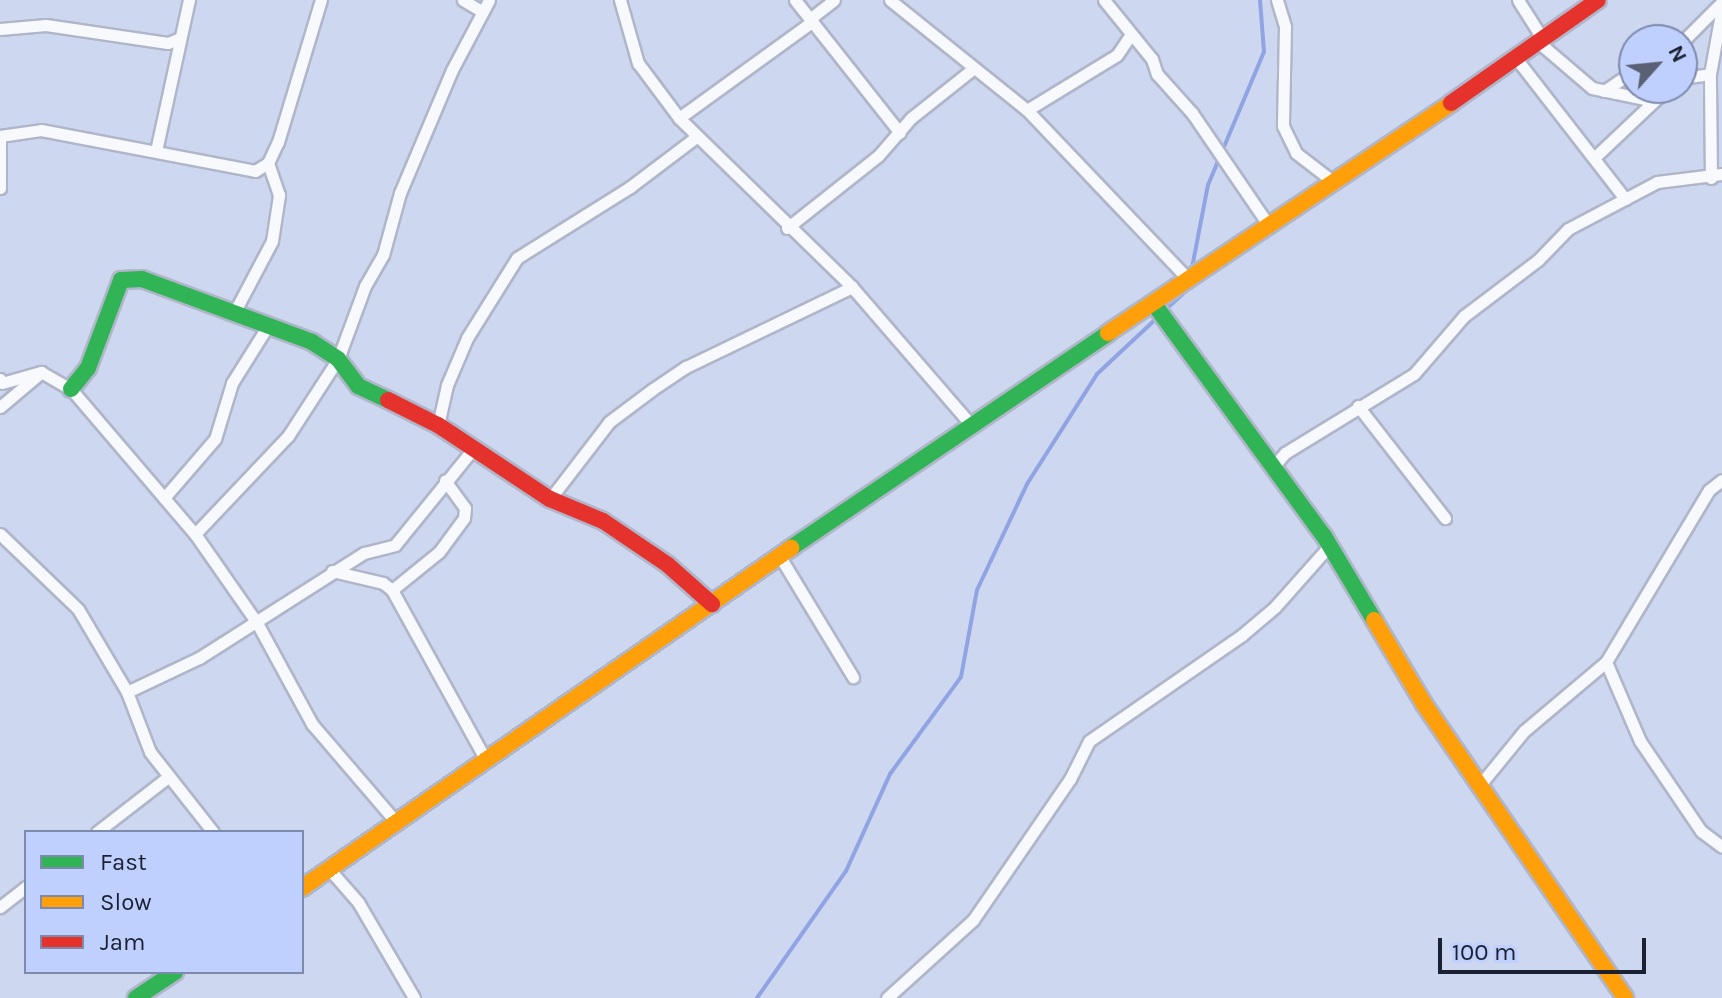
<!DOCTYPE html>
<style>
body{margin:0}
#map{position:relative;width:1722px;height:998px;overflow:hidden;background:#ced7f0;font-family:Karla,sans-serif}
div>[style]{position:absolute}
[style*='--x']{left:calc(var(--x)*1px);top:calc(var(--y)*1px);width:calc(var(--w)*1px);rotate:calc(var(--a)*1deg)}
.stream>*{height:4px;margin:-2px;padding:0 2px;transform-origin:2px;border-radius:2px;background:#90a4e4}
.roads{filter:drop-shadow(2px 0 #b0b6ca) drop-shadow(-2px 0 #b0b6ca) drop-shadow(0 2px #b0b6ca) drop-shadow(0 -2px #b0b6ca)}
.street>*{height:11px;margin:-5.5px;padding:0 5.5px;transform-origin:5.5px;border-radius:5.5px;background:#f8f9fd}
.fast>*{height:16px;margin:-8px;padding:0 8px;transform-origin:8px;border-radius:8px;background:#30b455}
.slow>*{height:16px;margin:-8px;padding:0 8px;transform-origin:8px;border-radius:8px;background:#ff9f0a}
.jam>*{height:16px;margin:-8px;padding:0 8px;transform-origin:8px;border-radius:8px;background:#e5322d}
span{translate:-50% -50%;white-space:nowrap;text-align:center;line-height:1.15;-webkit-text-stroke:8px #c0d0fe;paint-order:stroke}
.legend{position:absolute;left:24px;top:830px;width:280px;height:144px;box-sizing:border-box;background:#c0d0fe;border:2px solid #7e8aac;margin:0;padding:10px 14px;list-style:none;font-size:24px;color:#1b2132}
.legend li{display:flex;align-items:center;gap:16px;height:40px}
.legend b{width:40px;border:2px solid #7e8aac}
.north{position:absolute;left:1618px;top:24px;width:80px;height:80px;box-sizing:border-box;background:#c0d0fe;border:2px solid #7e8aac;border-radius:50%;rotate:63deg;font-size:22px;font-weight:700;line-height:32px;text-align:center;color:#1b2132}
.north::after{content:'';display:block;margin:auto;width:28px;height:36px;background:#5a6174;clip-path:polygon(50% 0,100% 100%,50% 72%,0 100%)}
.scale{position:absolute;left:1438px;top:938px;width:208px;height:36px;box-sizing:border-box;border:4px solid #1b2132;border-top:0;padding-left:10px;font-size:24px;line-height:28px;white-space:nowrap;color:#1b2132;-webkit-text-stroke:6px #c0d0fe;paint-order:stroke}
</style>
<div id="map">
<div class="stream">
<div style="--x:1191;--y:273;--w:90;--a:-79.1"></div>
<div style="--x:1208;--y:185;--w:144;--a:-67.2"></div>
<div style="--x:1264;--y:52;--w:52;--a:-94.4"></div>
<div style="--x:1165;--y:310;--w:31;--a:-42"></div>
<div style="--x:757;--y:998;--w:155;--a:-55"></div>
<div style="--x:846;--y:871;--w:107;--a:-65.6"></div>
<div style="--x:890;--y:774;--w:120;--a:-53.8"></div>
<div style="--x:961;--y:677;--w:88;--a:-79.6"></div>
<div style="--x:977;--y:590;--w:117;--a:-64.7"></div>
<div style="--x:1027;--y:484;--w:130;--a:-57.5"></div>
<div style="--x:1097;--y:374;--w:85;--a:-43.1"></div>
</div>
<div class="roads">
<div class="street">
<div style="--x:463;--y:0;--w:21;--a:31"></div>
<div style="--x:620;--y:0;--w:66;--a:74.1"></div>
<div style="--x:638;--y:63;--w:69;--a:53.3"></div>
<div style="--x:679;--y:118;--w:242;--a:44.3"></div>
<div style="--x:852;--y:287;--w:184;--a:49.2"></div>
<div style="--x:795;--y:0;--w:169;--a:51.7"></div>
<div style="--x:890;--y:0;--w:176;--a:38.8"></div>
<div style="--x:1027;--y:110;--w:235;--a:46.4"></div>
<div style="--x:1104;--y:0;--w:76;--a:50.9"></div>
<div style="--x:1152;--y:59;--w:16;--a:72"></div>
<div style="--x:1157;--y:74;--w:52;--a:48.1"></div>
<div style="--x:1192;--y:113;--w:137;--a:55.7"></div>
<div style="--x:1277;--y:0;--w:28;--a:73"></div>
<div style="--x:1285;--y:27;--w:99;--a:91.2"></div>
<div style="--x:1283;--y:126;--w:30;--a:64"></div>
<div style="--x:1296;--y:153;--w:49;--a:37.6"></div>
<div style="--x:1518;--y:0;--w:45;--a:57.7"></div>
<div style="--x:811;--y:18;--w:29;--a:-38"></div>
<div style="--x:0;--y:29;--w:46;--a:-5"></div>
<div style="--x:46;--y:25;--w:123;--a:8.4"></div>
<div style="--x:168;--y:43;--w:11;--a:-22"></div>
<div style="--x:1537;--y:41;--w:72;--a:40.5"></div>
<div style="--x:1592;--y:88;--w:63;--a:11.8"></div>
<div style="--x:1682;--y:42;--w:57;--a:-45"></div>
<div style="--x:1515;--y:57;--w:180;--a:52.2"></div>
<div style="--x:1682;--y:78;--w:28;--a:-8"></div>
<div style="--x:1644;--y:88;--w:17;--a:31"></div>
<div style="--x:1604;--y:91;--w:36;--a:-34"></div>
<div style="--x:1027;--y:110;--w:105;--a:-31.4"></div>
<div style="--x:1117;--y:55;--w:23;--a:-56"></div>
<div style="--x:679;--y:118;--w:165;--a:-35.9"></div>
<div style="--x:156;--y:151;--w:155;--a:-77.7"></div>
<div style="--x:1596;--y:156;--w:99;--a:-43.4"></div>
<div style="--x:1711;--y:178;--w:104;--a:-90.6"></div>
<div style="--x:1710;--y:74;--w:67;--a:-79.7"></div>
<div style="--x:0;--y:188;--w:52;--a:-90"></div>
<div style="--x:0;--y:136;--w:41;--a:-8.3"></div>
<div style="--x:41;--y:130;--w:218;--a:10.8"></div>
<div style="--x:255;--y:171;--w:15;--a:-32"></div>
<div style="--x:268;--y:163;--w:23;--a:-65"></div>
<div style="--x:278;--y:142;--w:148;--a:-73.2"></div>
<div style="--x:787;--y:228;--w:116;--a:-38.4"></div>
<div style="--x:878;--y:156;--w:50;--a:-49"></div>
<div style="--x:911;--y:118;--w:80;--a:-38.4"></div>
<div style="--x:235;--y:311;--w:79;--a:-62.1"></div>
<div style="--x:272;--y:241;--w:47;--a:-81.3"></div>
<div style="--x:279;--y:195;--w:34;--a:-109"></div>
<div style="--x:0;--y:379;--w:4;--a:63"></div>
<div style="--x:2;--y:383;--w:41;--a:-15.8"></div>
<div style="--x:41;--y:372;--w:34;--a:30"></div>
<div style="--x:71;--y:389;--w:191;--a:49.5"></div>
<div style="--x:195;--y:534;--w:108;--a:55.1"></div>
<div style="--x:257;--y:623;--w:115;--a:61.4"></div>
<div style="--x:312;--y:724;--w:129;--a:49.4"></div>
<div style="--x:1358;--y:406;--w:142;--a:52.2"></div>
<div style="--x:0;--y:407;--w:50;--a:-40.1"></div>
<div style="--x:438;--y:425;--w:41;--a:-77.3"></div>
<div style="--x:447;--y:385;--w:51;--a:-66.9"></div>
<div style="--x:467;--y:338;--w:94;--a:-58"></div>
<div style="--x:517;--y:258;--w:133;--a:-32.1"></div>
<div style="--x:630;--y:187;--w:83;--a:-37.1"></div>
<div style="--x:1274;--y:466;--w:17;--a:-50"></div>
<div style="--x:1285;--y:453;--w:151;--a:-31.5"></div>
<div style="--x:1414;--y:374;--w:77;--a:-49.2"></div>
<div style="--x:1464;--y:316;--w:93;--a:-37.1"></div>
<div style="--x:1538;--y:260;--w:43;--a:-45.9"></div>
<div style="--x:1568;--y:229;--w:101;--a:-27.8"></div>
<div style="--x:1657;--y:182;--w:65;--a:-7"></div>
<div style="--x:164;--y:498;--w:78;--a:-49.2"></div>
<div style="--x:215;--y:439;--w:59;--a:-73.1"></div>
<div style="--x:232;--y:383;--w:70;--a:-57.9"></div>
<div style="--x:550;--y:499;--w:97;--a:-52.5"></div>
<div style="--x:609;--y:422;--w:55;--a:-36.9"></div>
<div style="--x:653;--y:389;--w:40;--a:-34"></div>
<div style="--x:686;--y:367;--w:184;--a:-25.7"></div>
<div style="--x:0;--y:534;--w:108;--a:43.9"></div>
<div style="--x:78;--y:609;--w:96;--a:59.4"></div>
<div style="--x:127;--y:692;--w:64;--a:69"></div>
<div style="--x:150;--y:752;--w:102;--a:51.8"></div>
<div style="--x:195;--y:534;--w:135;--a:-46.5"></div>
<div style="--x:288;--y:436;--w:92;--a:-57"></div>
<div style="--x:338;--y:359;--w:78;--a:-69.7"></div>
<div style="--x:365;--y:286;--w:36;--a:-60"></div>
<div style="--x:383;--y:255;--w:64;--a:-74.7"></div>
<div style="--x:400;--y:193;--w:134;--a:-67.1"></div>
<div style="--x:452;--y:70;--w:79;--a:-62.1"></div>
<div style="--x:779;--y:555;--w:143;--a:58.8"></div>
<div style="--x:332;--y:571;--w:52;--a:13.2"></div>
<div style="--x:383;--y:583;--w:11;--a:38"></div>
<div style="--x:392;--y:590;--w:194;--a:61.1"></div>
<div style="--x:392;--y:590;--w:60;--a:-39"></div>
<div style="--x:439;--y:552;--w:42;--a:-53.7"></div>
<div style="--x:464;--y:518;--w:10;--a:-84"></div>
<div style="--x:465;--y:508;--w:34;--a:-126"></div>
<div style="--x:1606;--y:662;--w:86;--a:66.7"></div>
<div style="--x:1640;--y:741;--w:109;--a:55.9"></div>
<div style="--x:1701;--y:831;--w:26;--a:37"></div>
<div style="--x:127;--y:692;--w:80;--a:-25.3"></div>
<div style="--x:199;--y:658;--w:196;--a:-32.5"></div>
<div style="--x:364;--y:553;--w:32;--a:-14"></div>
<div style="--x:395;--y:545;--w:124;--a:-50.9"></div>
<div style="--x:1479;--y:786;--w:71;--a:-50.7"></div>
<div style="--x:1524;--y:731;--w:107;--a:-40.1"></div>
<div style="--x:1606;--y:662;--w:200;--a:-59.1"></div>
<div style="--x:1709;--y:490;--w:16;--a:-38"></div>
<div style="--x:97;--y:832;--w:90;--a:-37.8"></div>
<div style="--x:330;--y:870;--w:43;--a:48.8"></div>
<div style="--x:358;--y:902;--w:111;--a:59.7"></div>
<div style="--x:0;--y:907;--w:33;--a:-38"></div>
<div style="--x:887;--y:998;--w:116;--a:-42.2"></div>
<div style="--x:973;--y:920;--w:171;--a:-55.5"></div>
<div style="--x:1070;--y:779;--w:42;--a:-63.4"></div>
<div style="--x:1089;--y:741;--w:186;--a:-34.7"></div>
<div style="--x:1242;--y:635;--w:43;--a:-40.3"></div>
<div style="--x:1275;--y:607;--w:83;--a:-48.4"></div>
</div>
<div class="fast">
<div style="--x:1154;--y:304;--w:288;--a:53.8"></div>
<div style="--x:1324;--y:536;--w:98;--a:59.2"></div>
<div style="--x:71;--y:389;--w:27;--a:-51"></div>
<div style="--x:88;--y:368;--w:94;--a:-69.4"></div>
<div style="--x:121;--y:280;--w:21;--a:-3"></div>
<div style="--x:142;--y:279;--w:181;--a:20.3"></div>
<div style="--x:312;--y:342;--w:31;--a:33"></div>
<div style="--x:338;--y:359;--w:34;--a:53"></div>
<div style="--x:358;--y:386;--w:33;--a:25"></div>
<div style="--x:791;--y:548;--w:383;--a:-34.1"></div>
<div style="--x:136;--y:998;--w:47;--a:-33.7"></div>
</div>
<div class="slow">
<div style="--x:1108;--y:333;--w:413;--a:-33.8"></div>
<div style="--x:1374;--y:620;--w:98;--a:59.2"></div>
<div style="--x:1424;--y:704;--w:356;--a:55.6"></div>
<div style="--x:302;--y:888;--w:596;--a:-34.81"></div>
</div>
<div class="jam">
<div style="--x:1451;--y:103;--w:179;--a:-35"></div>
<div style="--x:388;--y:400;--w:56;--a:26.6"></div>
<div style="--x:438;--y:425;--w:134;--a:33.5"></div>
<div style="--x:550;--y:499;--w:57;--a:22.5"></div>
<div style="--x:603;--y:521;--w:78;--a:34.1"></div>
<div style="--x:668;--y:565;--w:59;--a:41.6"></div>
</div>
</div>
<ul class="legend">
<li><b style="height:10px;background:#30b455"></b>Fast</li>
<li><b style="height:10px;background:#ff9f0a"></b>Slow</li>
<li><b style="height:10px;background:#e5322d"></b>Jam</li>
</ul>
<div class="north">N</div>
<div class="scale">100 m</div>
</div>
